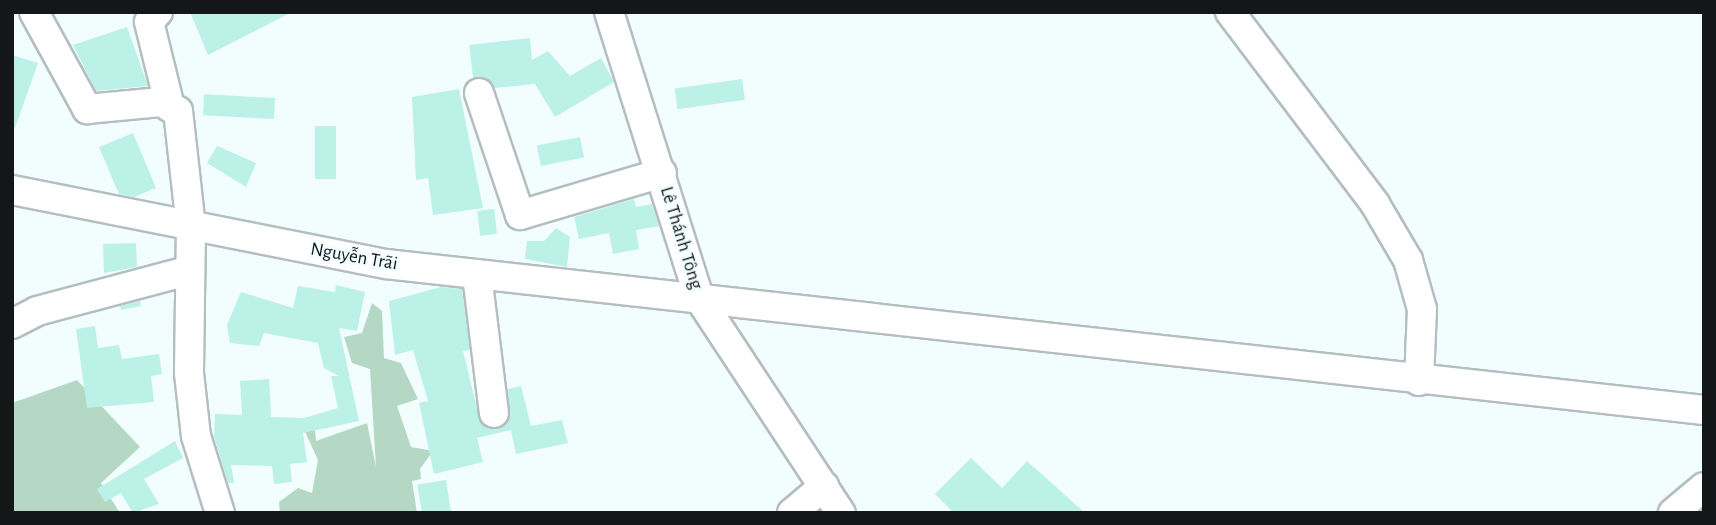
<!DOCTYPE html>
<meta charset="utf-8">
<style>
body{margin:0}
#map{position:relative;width:1716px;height:525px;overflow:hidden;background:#f2fdfe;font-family:"Alegreya Sans",sans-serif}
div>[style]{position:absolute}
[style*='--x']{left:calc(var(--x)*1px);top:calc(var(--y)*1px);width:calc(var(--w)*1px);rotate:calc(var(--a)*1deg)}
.green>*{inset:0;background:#b4d8c4}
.building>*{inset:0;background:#bcf1e8;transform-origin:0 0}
.roads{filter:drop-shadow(2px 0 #b4bec0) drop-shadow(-2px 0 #b4bec0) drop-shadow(0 2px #b4bec0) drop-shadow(0 -2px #b4bec0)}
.minor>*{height:28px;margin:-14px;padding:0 14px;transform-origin:14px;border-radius:14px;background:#fff}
span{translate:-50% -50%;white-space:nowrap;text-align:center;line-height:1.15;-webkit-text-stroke:5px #f2fdfe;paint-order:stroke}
.street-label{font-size:19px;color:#141718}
.frame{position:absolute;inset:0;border:14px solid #141718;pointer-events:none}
</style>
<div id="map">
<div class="green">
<div style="clip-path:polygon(372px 303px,382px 311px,384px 358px,401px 363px,418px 399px,397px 406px,411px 447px,433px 451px,420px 469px,421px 479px,412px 481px,417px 513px,280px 513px,279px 502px,298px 488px,312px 493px,318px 460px,301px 423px,314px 419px,316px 441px,367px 423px,376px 467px,370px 369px,352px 363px,344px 337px,362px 333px)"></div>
<div style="clip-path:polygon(77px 380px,140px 447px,101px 483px,120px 513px,12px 513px,12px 403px)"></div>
</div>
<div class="building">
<div style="clip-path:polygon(190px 12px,292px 12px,208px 55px)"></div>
<div style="clip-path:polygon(127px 27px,148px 86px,96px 91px,73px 45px)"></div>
<div style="clip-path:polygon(530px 38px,532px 60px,548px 51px,570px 76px,601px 58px,614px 82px,555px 117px,535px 84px,495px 88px,473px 77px,469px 45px)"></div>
<div style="clip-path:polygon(12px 55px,38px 63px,15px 128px,12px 127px)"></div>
<div style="left:742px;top:79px;width:21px;height:68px;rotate:82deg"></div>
<div style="clip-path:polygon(459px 89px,483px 208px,433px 215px,428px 178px,416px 180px,412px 97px)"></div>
<div style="left:275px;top:98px;width:21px;height:71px;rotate:93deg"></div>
<div style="left:315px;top:126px;width:21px;height:53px"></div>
<div style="clip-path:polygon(133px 133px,156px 188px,134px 197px,119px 194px,99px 147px)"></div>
<div style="left:580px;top:137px;width:21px;height:44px;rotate:79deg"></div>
<div style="clip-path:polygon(217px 146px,256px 163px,246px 187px,207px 163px)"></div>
<div style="clip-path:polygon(634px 199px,636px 207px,652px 204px,659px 226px,636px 230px,639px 249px,613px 254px,609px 233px,579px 239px,574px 217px)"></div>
<div style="left:494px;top:209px;width:25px;height:17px;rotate:83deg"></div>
<div style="clip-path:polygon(556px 228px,570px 237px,567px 267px,525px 259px,527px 241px,544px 241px)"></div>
<div style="clip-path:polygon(136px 243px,137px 267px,104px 273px,103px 244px)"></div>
<div style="clip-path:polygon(336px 285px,365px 292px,357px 331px,339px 328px,359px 421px,303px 433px,307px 462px,290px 464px,292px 482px,274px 484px,272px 466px,231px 465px,234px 483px,228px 483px,214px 436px,215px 414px,242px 415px,240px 381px,269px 379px,271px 417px,304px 418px,338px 408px,331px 376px,339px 376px,324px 368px,318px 343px,264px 333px,259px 346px,230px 343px,227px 325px,241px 292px,293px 308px,298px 286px,335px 292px)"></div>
<div style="clip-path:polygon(441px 287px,462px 289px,470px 350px,463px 351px,481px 424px,505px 426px,508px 389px,521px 386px,531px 426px,562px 420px,568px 443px,516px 454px,511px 430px,477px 438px,483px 462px,434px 474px,419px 403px,428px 401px,413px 350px,395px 355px,389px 301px)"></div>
<div style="clip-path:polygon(140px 301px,141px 306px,121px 310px,120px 306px)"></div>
<div style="clip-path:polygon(95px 326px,98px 348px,119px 345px,122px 359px,159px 354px,162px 374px,151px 376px,154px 402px,87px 408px,76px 329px)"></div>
<div style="clip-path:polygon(175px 441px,183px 458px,144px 479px,159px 504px,133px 513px,121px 493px,105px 502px,97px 489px)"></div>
<div style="clip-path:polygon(971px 458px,1002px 488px,1027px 461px,1085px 513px,954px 513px,935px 494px)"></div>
<div style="left:446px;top:480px;width:33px;height:29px;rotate:81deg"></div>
</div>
<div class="roads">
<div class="minor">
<div style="--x:34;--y:12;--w:111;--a:61.3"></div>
<div style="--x:87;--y:109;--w:74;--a:-5.4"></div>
<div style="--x:161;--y:102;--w:19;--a:28"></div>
<div style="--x:178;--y:111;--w:117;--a:83.6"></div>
<div style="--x:191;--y:227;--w:146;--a:90.8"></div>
<div style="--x:189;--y:373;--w:63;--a:83.7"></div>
<div style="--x:196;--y:436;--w:81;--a:72.7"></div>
<div style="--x:158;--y:12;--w:13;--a:132"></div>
<div style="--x:149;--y:22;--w:88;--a:76.1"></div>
<div style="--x:609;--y:12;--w:300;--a:72.5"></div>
<div style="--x:699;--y:298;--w:258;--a:56.6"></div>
<div style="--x:1230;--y:12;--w:241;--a:52.9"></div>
<div style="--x:1375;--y:204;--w:65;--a:59.5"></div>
<div style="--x:1408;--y:260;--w:51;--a:74.1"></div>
<div style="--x:1422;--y:309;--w:72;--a:92.4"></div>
<div style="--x:479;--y:93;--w:129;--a:71.4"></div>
<div style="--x:520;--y:215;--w:148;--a:-16.5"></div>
<div style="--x:12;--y:190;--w:381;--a:11.2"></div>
<div style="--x:386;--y:264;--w:1326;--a:6.32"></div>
<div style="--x:477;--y:275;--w:139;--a:83"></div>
<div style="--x:12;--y:324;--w:28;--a:-27"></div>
<div style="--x:37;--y:311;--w:155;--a:-14.9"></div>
<div style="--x:792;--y:513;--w:42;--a:-40.2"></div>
<div style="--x:1673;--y:513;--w:40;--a:-40"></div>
</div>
</div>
<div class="street-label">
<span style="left:681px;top:238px;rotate:73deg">Lê Thánh Tông</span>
<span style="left:354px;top:257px;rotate:10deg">Nguyễn Trãi</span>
</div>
<div class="frame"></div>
</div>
